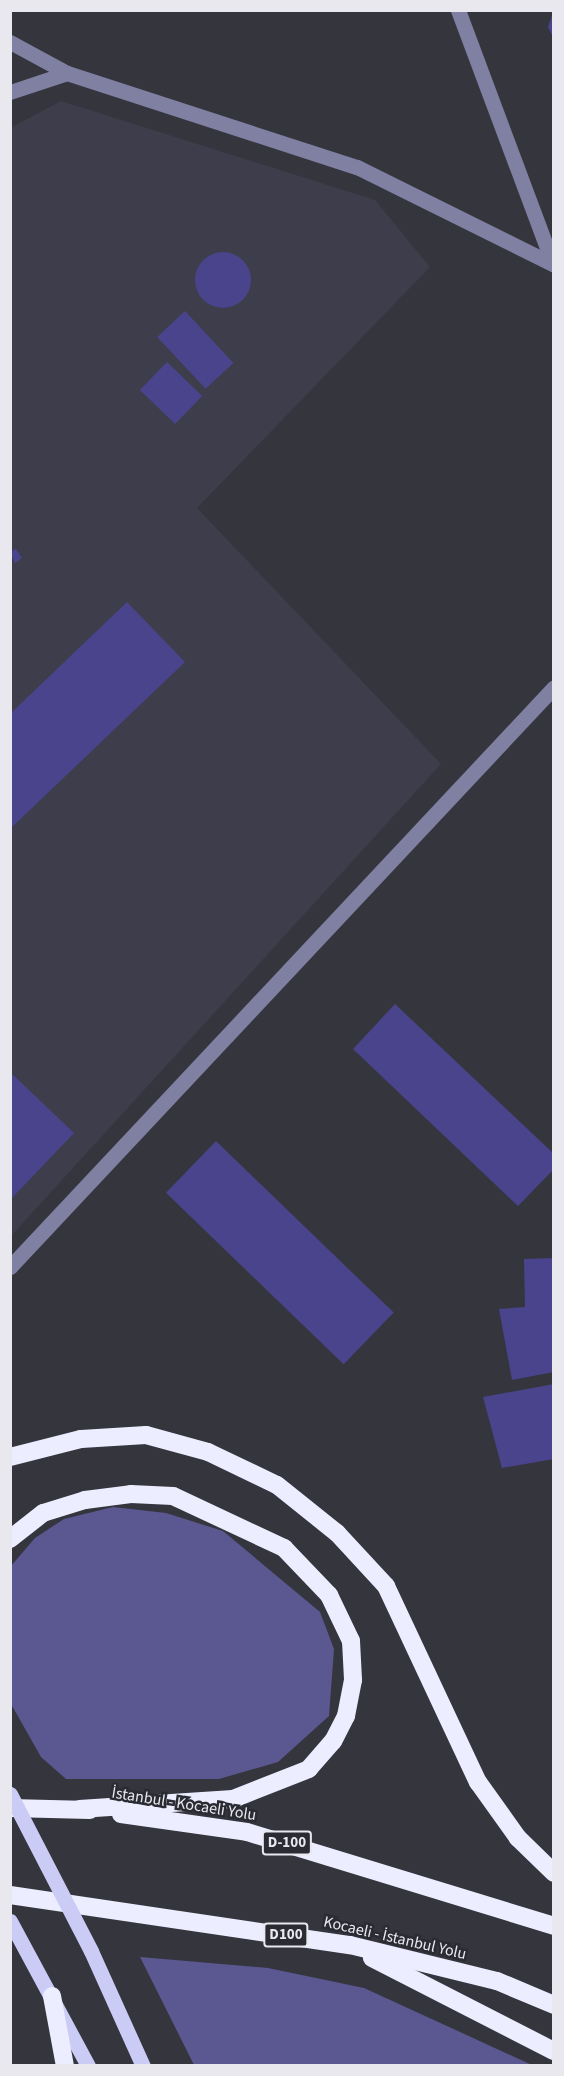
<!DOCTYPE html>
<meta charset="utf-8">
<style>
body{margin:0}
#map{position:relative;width:564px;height:2076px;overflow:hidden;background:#35353e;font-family:"Source Sans 3",sans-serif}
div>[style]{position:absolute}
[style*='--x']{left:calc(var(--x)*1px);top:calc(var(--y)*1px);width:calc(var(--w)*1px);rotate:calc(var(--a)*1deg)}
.built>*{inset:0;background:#3d3d4c}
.green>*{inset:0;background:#5b5891}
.building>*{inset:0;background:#4a448c;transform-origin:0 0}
.round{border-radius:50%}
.minor>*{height:15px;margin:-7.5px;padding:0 7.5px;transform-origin:7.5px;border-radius:7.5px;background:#7f80a2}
.major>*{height:15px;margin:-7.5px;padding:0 7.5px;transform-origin:7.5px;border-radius:7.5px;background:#cbccf6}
.highway>*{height:18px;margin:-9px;padding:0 9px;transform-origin:9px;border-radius:9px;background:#ecedfe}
.major-bridge>*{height:15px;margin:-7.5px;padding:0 7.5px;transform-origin:7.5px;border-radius:7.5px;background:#cbccf6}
span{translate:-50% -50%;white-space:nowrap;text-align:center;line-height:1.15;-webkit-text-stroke:5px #2b2b34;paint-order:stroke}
.shield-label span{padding:2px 4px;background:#2b2b34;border:2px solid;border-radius:4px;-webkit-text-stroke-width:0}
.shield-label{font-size:15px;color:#e8e8ee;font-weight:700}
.street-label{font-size:16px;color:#e8e8ee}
.frame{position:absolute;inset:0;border:12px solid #e8e8ee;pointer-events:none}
</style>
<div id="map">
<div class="built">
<div style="clip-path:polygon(61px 101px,375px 200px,430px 267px,197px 508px,441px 764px,11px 1236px,10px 128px)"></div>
</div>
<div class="green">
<div style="clip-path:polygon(113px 1507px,166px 1513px,223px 1531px,320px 1612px,334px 1649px,329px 1716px,278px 1762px,219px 1779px,66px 1779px,41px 1757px,11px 1704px,11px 1566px,35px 1538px,64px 1519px)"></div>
<div style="clip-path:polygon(140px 1957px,268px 1968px,364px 1988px,532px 2065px,194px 2065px)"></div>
</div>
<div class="building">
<div style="clip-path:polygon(554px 10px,554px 39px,548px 27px)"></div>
<div class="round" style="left:195px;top:252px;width:56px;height:56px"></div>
<div style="left:185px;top:311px;width:71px;height:38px;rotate:47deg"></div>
<div style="left:167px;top:362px;width:49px;height:39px;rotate:44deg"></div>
<div style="clip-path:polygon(16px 549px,22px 558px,15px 563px,10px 552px)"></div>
<div style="clip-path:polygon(127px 602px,185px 662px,10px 829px,10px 714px)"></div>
<div style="clip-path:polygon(395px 1004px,554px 1154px,554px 1169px,518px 1206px,353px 1049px)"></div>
<div style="clip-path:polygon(10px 1072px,74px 1133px,10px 1200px)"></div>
<div style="left:216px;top:1141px;width:247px;height:72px;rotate:44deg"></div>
<div style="clip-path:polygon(554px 1258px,554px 1372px,512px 1380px,499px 1309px,525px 1307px,524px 1259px)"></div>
<div style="clip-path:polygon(554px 1384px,554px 1459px,502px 1468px,483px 1397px)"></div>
</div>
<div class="minor">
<div style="--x:458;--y:10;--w:271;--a:69.5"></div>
<div style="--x:10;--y:42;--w:65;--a:28.5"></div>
<div style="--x:10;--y:92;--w:60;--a:-18.4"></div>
<div style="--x:67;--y:73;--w:305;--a:18"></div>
<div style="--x:357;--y:167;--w:220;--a:26.4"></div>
<div style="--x:10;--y:1267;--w:795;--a:-46.83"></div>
</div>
<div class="major">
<div style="--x:10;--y:1921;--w:165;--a:61.7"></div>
<div style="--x:91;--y:1951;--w:126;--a:65.7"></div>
</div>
<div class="highway">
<div style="--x:10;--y:1457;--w:73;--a:-14.2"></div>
<div style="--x:81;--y:1439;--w:65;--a:-3.5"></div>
<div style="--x:146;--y:1435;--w:64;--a:15.3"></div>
<div style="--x:208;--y:1452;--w:76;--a:25.6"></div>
<div style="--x:277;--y:1485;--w:77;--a:38.7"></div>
<div style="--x:337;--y:1533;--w:72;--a:47.2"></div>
<div style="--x:386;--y:1586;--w:217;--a:64.9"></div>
<div style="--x:478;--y:1782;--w:69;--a:54.5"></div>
<div style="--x:518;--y:1838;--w:50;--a:44.2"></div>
<div style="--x:10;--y:1539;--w:42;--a:-38.2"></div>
<div style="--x:43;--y:1513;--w:44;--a:-17.2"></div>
<div style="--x:85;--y:1500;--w:46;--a:-7.4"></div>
<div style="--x:131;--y:1494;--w:42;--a:2.7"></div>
<div style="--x:173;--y:1496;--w:123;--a:25.1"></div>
<div style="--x:284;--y:1548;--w:65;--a:46.2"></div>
<div style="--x:329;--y:1595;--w:51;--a:64.4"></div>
<div style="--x:351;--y:1641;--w:39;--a:87"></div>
<div style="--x:353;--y:1680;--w:37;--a:101"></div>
<div style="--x:346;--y:1716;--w:28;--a:117"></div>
<div style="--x:333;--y:1741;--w:37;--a:131"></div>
<div style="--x:309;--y:1769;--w:82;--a:158.5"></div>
<div style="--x:233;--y:1799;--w:154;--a:176.3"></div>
<div style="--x:10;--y:1808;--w:80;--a:1.4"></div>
<div style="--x:121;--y:1814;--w:127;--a:8.1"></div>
<div style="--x:247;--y:1832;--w:321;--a:17"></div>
<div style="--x:10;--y:1895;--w:344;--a:8.4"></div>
<div style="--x:350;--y:1945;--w:151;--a:13.8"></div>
<div style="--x:497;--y:1981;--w:62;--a:22.8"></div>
<div style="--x:372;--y:1958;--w:204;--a:27.1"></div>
<div style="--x:52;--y:1996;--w:71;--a:79.5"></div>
</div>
<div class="major-bridge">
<div style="--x:10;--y:1794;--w:177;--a:62.7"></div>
</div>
<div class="shield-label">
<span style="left:287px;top:1843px">D-100</span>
<span style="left:286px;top:1935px">D100</span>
</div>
<div class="street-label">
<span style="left:184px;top:1804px;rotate:9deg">İstanbul - Kocaeli Yolu</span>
<span style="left:395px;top:1938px;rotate:13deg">Kocaeli - İstanbul Yolu</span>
</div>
<div class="frame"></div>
</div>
